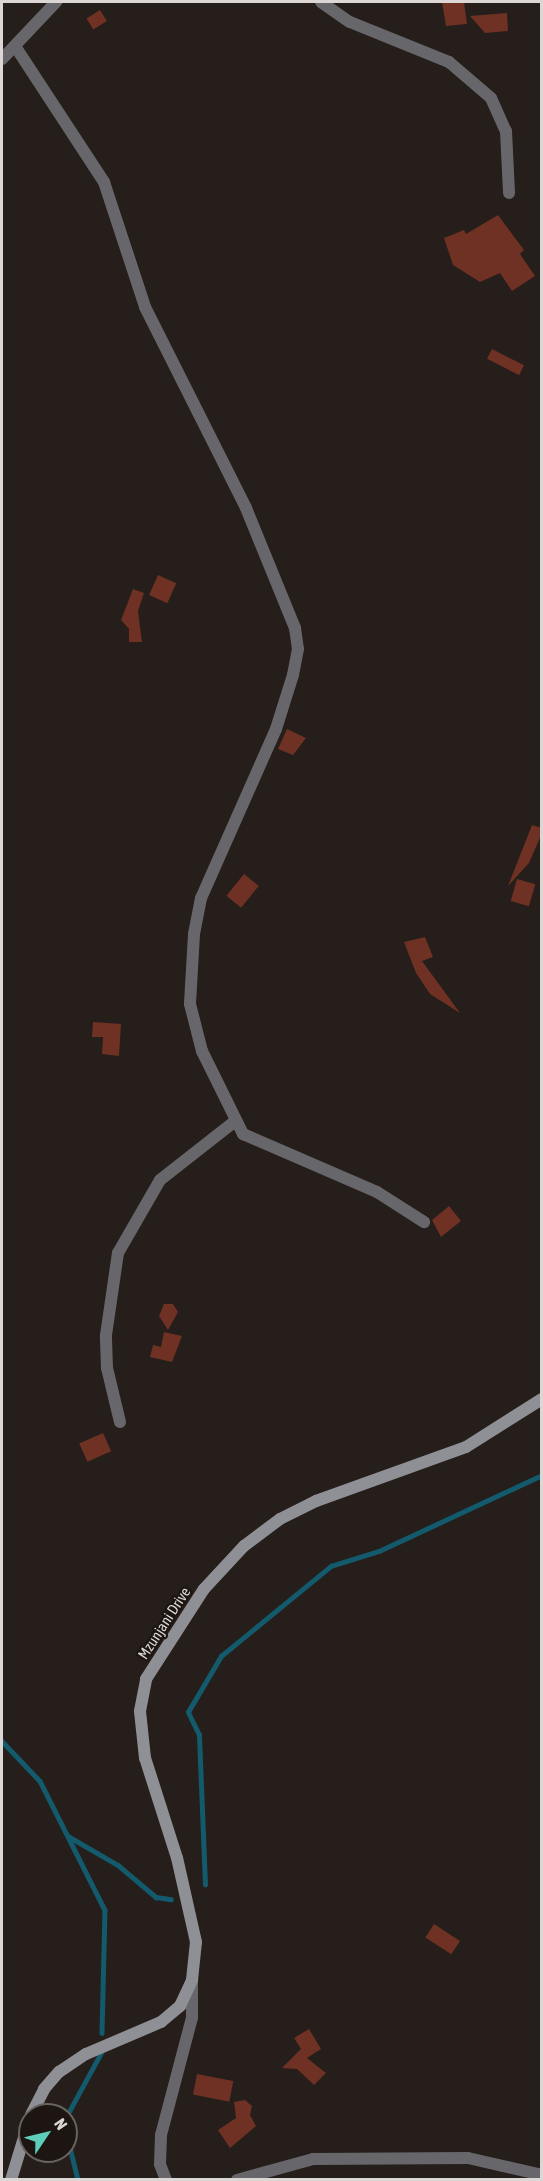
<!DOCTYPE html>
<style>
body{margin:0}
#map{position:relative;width:543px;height:2181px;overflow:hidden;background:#251e1a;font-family:"Asap Condensed",sans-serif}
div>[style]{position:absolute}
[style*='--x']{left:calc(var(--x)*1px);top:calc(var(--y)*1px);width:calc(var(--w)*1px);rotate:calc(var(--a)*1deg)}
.stream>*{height:4.5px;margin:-2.25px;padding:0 2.25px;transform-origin:2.25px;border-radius:2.25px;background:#125a6c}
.building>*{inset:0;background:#6e3123;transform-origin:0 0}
.street>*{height:12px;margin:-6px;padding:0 6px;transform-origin:6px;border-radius:6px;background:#67676b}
.secondary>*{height:12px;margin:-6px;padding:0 6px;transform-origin:6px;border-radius:6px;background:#8f9096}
span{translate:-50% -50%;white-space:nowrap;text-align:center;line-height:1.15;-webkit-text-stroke:4.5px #1c1511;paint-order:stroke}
.street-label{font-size:15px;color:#dcd7d5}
.frame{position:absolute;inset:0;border:3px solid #dcd7d5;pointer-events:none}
.north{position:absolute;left:18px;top:2103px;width:60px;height:60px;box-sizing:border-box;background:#1c1511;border:2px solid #69635f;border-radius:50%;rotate:55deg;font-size:16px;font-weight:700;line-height:24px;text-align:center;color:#dcd7d5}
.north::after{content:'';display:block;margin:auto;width:21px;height:27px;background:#5dceb9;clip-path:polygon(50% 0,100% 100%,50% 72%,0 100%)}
</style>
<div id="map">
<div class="stream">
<div style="--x:2;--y:1741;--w:55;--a:46.5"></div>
<div style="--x:40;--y:1781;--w:144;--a:63.3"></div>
<div style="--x:105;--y:1910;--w:123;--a:91.4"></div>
<div style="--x:68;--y:1836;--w:58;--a:30.1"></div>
<div style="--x:118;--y:1865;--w:50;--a:40.1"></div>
<div style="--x:156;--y:1897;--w:15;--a:8"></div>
<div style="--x:205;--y:1885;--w:150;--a:-92.3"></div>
<div style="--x:199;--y:1735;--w:25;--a:-116"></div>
<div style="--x:188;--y:1712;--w:65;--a:-59.5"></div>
<div style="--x:221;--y:1656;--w:142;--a:-39.3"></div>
<div style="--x:331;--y:1566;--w:50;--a:-17.4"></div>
<div style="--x:379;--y:1551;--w:180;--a:-25"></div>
<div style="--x:66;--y:2117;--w:75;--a:-61.4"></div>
<div style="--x:66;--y:2131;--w:50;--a:76.2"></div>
</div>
<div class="building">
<div style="clip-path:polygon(442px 2px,464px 2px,467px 24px,446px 26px)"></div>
<div style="left:100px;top:10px;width:13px;height:16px;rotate:58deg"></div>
<div style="clip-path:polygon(507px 13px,508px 31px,485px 33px,470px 16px)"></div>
<div style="clip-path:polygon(498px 215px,524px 250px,520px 254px,535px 276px,512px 291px,500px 273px,480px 282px,453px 265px,444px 238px,464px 230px,466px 234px)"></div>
<div style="left:492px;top:349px;width:36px;height:11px;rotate:27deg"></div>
<div style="left:158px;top:575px;width:20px;height:22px;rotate:24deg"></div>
<div style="clip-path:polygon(133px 589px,144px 593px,138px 611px,142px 642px,129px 642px,129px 629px,121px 620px)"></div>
<div style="clip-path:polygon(287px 729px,306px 738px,293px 755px,278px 749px)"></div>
<div style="clip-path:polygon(532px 825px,542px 828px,542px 833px,529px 863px,508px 886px)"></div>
<div style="left:244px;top:874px;width:19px;height:28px;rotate:39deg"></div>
<div style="left:517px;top:879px;width:19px;height:23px;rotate:16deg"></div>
<div style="clip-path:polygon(425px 937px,433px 957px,422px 961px,460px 1013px,430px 994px,416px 973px,404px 942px)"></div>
<div style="clip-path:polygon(93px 1022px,121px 1024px,119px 1056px,102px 1054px,103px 1037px,92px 1037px)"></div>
<div style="clip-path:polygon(449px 1206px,461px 1221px,441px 1237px,432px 1220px)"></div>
<div style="clip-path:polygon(164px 1304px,173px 1304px,178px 1312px,168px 1330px,159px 1316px)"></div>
<div style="clip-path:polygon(164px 1332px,182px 1336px,172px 1362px,150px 1357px,153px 1345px,161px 1347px)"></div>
<div style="left:103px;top:1433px;width:20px;height:26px;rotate:66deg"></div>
<div style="left:434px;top:1924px;width:31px;height:16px;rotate:33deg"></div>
<div style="clip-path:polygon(309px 2029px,321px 2049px,307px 2058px,326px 2073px,314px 2085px,297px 2069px,282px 2068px,301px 2049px,294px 2038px)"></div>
<div style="left:197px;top:2074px;width:37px;height:21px;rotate:11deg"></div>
<div style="clip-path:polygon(245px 2100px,252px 2106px,250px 2115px,256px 2126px,230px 2148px,218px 2130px,236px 2118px,234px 2102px)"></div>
</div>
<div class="street">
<div style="--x:321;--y:2;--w:35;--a:35"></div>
<div style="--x:350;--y:22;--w:107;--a:22"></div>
<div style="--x:449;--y:62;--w:55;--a:40.6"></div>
<div style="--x:491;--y:98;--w:36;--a:66"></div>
<div style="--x:506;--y:131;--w:62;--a:87.2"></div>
<div style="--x:15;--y:46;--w:163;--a:56.8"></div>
<div style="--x:104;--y:182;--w:132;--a:71.8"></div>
<div style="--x:145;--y:307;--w:225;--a:63.3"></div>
<div style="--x:246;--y:508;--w:130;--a:67.8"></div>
<div style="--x:295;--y:628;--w:21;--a:82"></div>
<div style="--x:298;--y:649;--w:26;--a:101"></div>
<div style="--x:293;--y:675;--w:57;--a:107.5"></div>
<div style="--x:276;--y:729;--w:185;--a:113.9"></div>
<div style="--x:201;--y:898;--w:37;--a:101"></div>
<div style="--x:194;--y:934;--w:70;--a:93.3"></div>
<div style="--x:190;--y:1004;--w:49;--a:75.7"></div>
<div style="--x:202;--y:1051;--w:93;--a:63.7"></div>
<div style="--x:243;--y:1134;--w:146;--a:23.4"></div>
<div style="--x:377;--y:1192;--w:56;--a:32.6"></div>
<div style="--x:2;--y:59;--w:79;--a:-46.5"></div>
<div style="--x:120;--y:1422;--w:56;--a:-103.5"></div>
<div style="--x:107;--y:1368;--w:33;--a:-92"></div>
<div style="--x:106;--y:1335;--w:83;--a:-81.7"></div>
<div style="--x:118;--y:1253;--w:84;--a:-60.1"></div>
<div style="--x:160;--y:1180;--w:94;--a:-38.1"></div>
<div style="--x:166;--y:2180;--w:17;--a:-111"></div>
<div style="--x:160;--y:2164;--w:29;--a:-88"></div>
<div style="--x:161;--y:2135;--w:121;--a:-75.2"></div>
<div style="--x:192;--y:2018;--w:38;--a:-90"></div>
<div style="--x:237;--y:2180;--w:79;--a:-15.4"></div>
<div style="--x:313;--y:2159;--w:155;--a:-0.4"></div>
<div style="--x:468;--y:2158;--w:76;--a:12.9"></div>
</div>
<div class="secondary">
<div style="--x:31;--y:2115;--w:29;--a:-63"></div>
<div style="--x:44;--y:2089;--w:23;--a:-49"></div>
<div style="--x:59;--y:2072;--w:32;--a:-34"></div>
<div style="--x:86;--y:2054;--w:82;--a:-23.1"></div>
<div style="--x:161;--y:2022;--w:25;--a:-40"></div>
<div style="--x:180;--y:2006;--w:29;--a:-65"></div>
<div style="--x:192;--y:1980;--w:38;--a:-84"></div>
<div style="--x:196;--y:1942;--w:86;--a:-102.7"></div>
<div style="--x:177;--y:1858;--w:105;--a:-107.7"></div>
<div style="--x:145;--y:1758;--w:47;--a:-96.1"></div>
<div style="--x:140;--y:1711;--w:33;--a:-79"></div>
<div style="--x:146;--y:1679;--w:107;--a:-57.2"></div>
<div style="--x:204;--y:1589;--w:59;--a:-47.1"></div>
<div style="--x:244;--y:1546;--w:45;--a:-36.9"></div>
<div style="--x:280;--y:1519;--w:40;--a:-26.6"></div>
<div style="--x:316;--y:1501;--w:159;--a:-19.8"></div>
<div style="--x:466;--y:1447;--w:90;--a:-32.3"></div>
<div style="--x:11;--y:2180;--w:65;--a:-73"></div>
</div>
<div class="street-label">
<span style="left:164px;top:1623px;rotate:-57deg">Mzunjani Drive</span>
</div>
<div class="frame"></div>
<div class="north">N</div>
</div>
